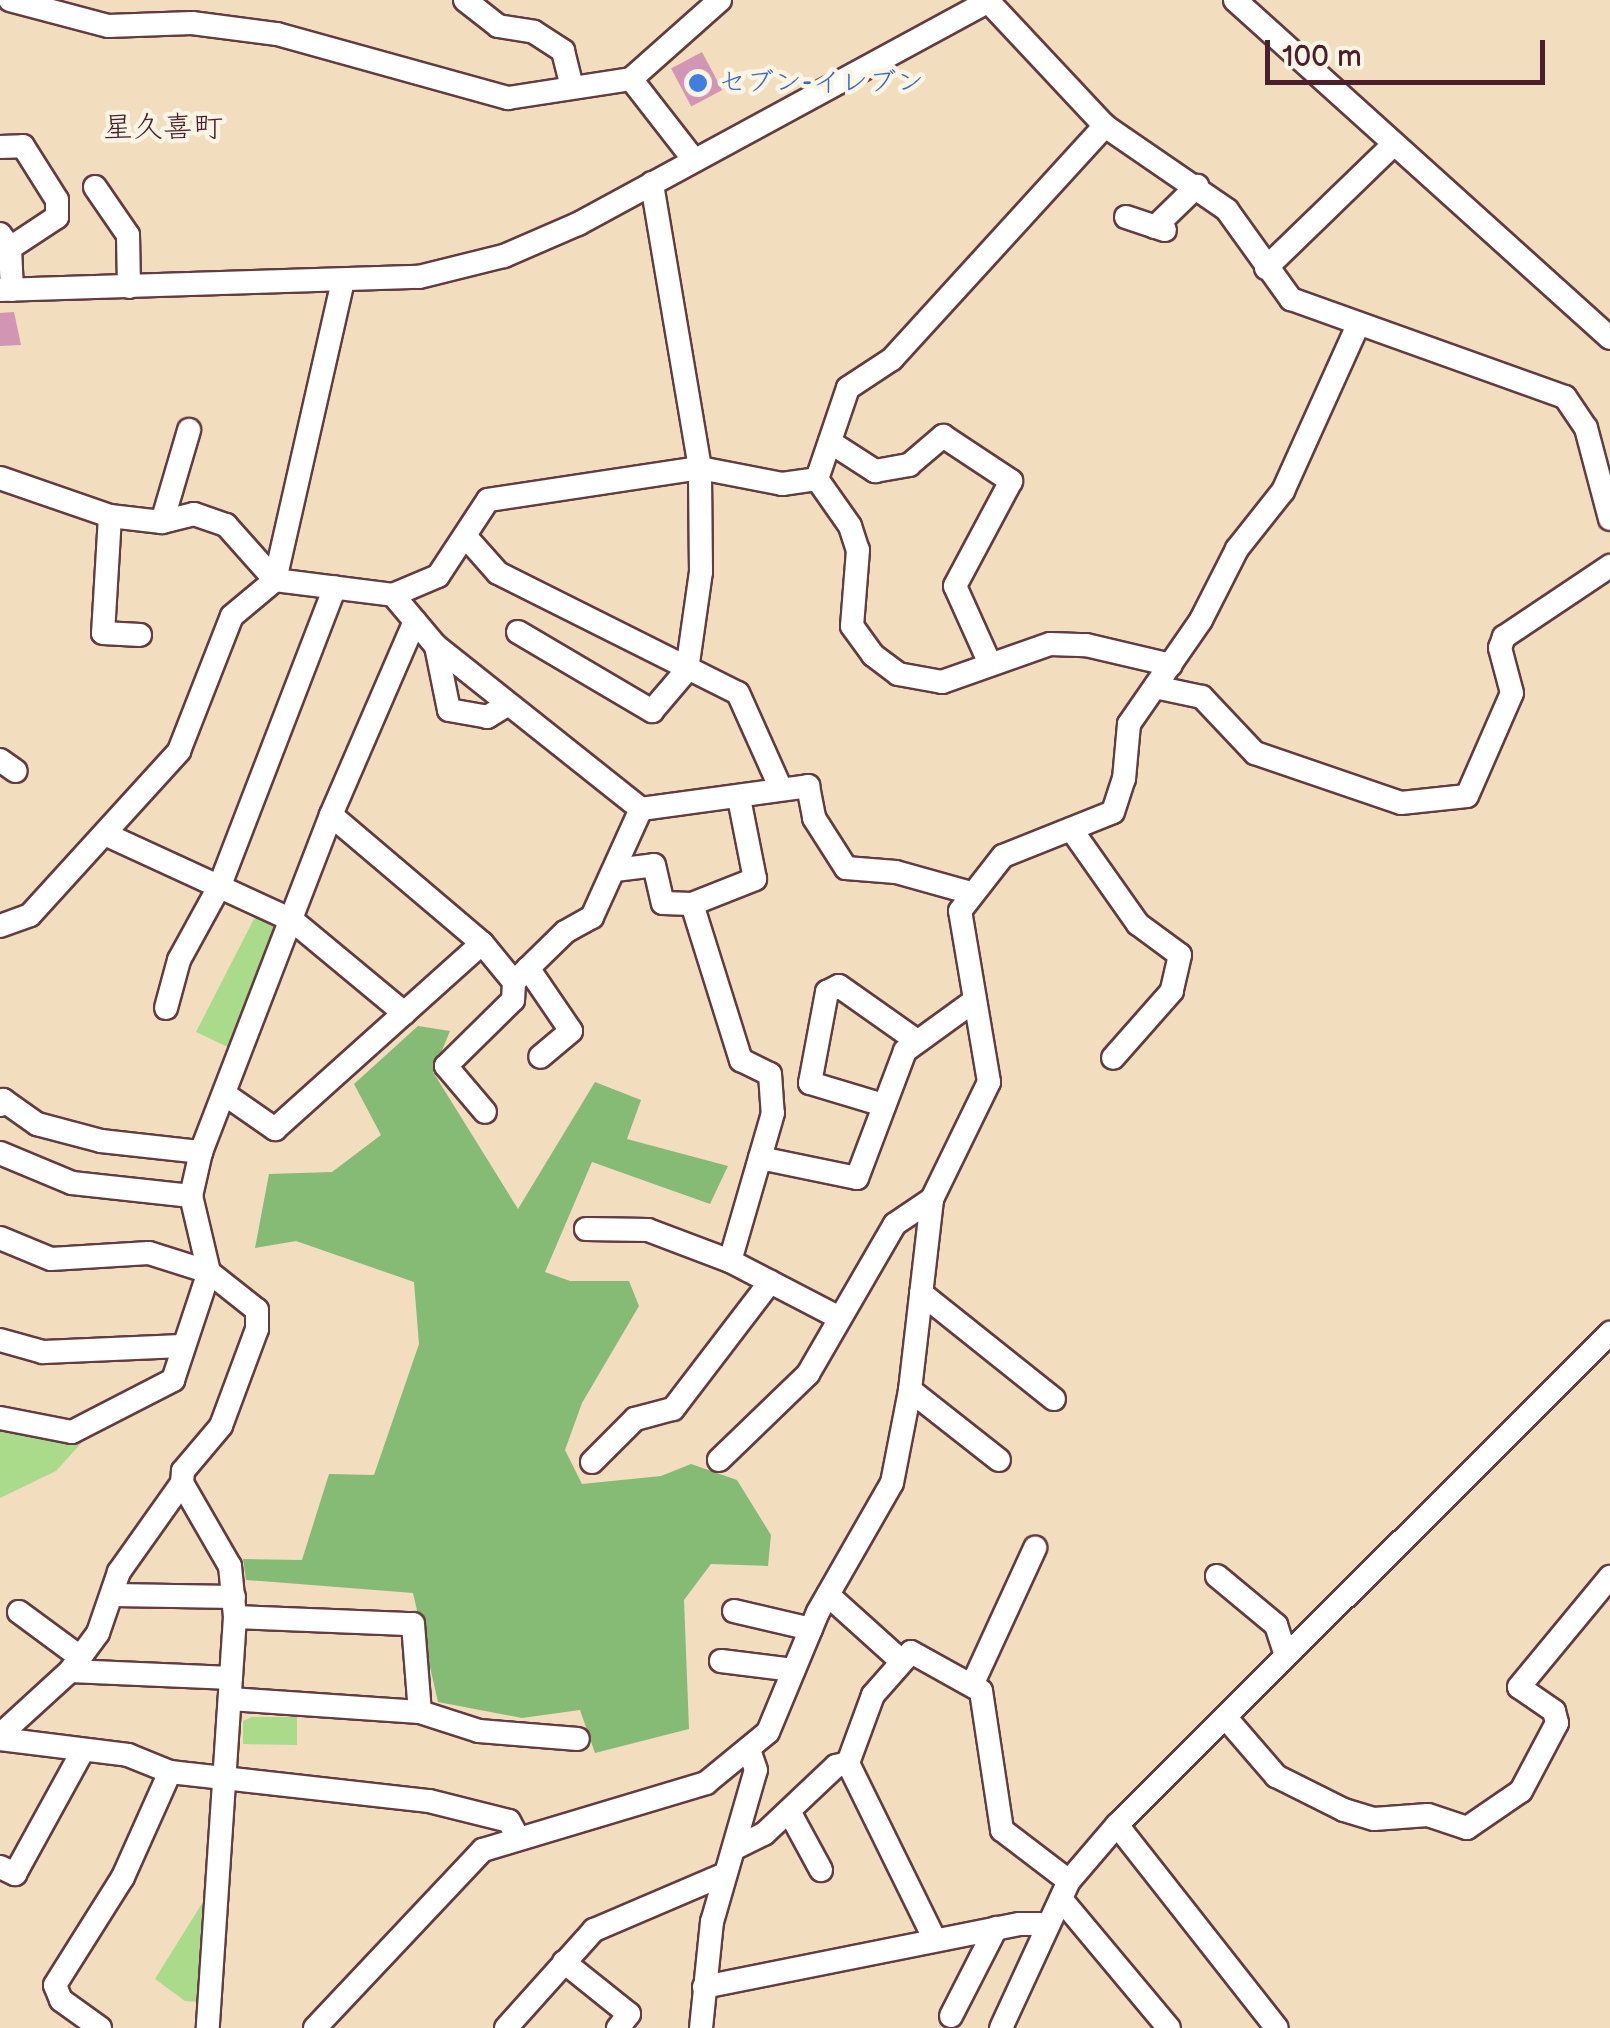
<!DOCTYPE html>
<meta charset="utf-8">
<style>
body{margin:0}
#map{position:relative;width:1610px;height:2028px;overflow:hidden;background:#f2ddbf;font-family:"Balsamiq Sans","Klee One",sans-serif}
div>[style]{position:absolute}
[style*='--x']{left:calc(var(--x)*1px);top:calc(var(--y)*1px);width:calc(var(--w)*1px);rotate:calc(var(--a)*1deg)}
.green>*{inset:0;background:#a9db8a}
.forest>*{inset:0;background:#86bb76}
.building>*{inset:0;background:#d295b4;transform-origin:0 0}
.roads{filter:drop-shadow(2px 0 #633c41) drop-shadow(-2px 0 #633c41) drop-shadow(0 2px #633c41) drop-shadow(0 -2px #633c41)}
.minor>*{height:22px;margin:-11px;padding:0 11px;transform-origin:11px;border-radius:11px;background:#fff}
.dots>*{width:28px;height:28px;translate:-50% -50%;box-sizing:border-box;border:5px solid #fcf5e5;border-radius:50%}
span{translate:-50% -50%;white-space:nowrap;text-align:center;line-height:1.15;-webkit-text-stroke:9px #fcf5e5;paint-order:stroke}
.shop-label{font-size:28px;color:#366cbe}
.left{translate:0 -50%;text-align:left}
.neighbourhood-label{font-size:30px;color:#4a1f2b}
.scale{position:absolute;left:1265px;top:40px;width:280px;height:45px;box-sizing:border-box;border:5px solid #4a1f2b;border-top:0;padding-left:12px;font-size:30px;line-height:35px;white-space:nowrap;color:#4a1f2b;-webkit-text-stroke:8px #fcf5e5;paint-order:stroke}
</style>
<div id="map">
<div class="green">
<div style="clip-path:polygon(256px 915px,282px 929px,232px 1049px,196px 1032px)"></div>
<div style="clip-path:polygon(0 1424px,84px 1440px,56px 1471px,0 1498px)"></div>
<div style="clip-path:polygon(252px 1717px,297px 1717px,297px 1745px,243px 1744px,243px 1721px)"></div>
<div style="clip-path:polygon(211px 1889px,199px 2002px,185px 2001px,155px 1979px)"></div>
</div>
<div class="forest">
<div style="clip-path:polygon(418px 1026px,450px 1031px,433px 1072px,518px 1209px,595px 1082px,641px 1100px,627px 1139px,728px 1166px,710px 1204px,592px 1162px,545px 1272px,570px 1281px,629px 1281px,639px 1306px,582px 1403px,565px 1450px,582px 1484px,661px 1476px,691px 1464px,737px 1480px,771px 1535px,768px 1566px,711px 1564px,684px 1600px,689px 1729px,595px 1753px,580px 1710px,522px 1718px,438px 1702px,413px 1593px,246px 1580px,243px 1559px,302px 1560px,329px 1474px,374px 1475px,419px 1344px,414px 1282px,296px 1241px,255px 1248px,269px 1174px,332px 1172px,381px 1135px,354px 1084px)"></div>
</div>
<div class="building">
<div style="left:702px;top:52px;width:43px;height:35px;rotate:62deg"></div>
<div style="clip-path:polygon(14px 312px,21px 345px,0 346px,0 313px)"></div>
</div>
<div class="roads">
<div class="minor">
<div style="--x:10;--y:0;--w:101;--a:14.9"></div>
<div style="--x:108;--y:26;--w:84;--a:-2"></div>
<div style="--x:192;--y:23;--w:86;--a:7.4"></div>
<div style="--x:277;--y:34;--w:240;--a:15.5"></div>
<div style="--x:508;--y:98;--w:124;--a:-8.8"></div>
<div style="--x:631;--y:79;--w:119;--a:-41.6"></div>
<div style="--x:465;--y:0;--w:42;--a:38.2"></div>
<div style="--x:498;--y:26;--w:36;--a:9"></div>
<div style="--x:534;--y:32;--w:35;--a:33"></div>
<div style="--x:563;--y:51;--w:37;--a:76"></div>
<div style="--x:987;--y:0;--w:173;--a:46.9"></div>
<div style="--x:1105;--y:126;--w:148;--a:34.5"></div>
<div style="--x:1227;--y:210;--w:110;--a:54.3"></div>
<div style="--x:1291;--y:299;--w:291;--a:19.7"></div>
<div style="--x:1565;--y:397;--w:37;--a:56"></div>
<div style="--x:1586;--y:428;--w:94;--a:75.2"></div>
<div style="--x:1235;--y:0;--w:505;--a:42.03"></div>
<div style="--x:631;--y:79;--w:103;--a:52.1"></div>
<div style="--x:0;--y:147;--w:23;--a:-2"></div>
<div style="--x:23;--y:146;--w:64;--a:57.8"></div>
<div style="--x:57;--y:200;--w:17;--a:90"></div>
<div style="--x:57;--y:217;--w:56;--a:146.6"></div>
<div style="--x:95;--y:187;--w:58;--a:55.5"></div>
<div style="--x:128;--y:235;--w:52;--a:88.9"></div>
<div style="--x:1126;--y:217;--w:41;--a:18.4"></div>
<div style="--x:1155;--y:227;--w:59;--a:-44.3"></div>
<div style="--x:0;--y:234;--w:17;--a:54"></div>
<div style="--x:10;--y:248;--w:42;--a:87.3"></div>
<div style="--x:1266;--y:268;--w:178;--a:-44.1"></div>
<div style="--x:0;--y:290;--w:419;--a:-1.8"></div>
<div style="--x:419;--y:277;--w:88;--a:-13.9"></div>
<div style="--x:504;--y:256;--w:81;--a:-23.4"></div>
<div style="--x:578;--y:224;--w:470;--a:-28.5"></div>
<div style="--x:830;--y:442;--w:54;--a:32.8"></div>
<div style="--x:875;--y:471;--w:35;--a:-10"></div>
<div style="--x:909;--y:465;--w:45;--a:-40.5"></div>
<div style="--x:943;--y:436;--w:82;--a:33.5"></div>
<div style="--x:1011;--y:481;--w:119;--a:118.1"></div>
<div style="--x:955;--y:586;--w:85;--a:65.8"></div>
<div style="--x:0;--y:478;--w:116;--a:19.1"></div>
<div style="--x:110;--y:516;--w:52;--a:6.6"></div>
<div style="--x:162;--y:522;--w:33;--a:-14"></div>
<div style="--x:194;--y:514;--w:34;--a:19"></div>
<div style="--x:226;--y:525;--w:74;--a:48.3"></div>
<div style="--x:275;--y:580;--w:119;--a:7.2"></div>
<div style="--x:393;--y:595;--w:67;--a:49.9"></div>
<div style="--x:436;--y:646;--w:65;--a:78.5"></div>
<div style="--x:449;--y:710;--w:39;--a:10"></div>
<div style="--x:487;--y:717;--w:21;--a:-31"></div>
<div style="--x:817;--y:479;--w:57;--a:54.9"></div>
<div style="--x:850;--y:526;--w:25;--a:72"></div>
<div style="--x:858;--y:550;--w:76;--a:94.5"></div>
<div style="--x:852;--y:626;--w:36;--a:54"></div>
<div style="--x:873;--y:655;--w:31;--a:37"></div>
<div style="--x:898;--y:674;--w:45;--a:10.3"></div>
<div style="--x:942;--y:682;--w:114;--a:-19.4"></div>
<div style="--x:1050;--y:644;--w:36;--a:2"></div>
<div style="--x:1086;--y:645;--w:87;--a:13.2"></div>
<div style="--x:110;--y:516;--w:117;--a:93.4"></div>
<div style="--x:103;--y:633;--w:37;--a:3"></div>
<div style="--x:162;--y:522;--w:96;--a:-73.6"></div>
<div style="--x:466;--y:537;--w:48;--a:48.4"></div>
<div style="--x:498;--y:573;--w:268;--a:26.6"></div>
<div style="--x:738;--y:693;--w:105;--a:65.9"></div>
<div style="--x:393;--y:595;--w:49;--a:-22.9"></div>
<div style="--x:438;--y:576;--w:91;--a:-56.7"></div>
<div style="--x:488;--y:500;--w:214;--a:-8.6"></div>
<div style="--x:700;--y:468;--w:84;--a:11"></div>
<div style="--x:782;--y:484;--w:35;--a:-8"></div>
<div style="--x:817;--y:479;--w:96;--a:-71.2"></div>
<div style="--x:848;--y:388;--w:53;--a:-33.4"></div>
<div style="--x:892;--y:359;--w:316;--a:-47.6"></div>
<div style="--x:518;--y:632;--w:156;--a:30.5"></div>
<div style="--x:652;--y:711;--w:54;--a:-49.5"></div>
<div style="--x:687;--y:670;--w:99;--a:-81.9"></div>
<div style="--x:701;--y:572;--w:104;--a:-90.6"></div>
<div style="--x:700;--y:468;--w:289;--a:-99.6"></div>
<div style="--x:436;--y:646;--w:262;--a:38.5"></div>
<div style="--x:641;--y:809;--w:169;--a:-7.8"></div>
<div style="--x:808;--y:786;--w:33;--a:79"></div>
<div style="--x:814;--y:818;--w:59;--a:57.4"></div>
<div style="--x:846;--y:868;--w:50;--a:4.6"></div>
<div style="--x:896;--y:872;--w:78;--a:15.6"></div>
<div style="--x:1155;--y:687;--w:48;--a:12"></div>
<div style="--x:1202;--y:697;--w:77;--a:46.6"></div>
<div style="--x:1255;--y:753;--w:154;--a:18.9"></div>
<div style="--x:1401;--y:803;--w:66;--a:-6.1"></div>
<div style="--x:1467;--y:796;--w:112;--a:-66.4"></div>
<div style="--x:1512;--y:693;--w:47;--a:-104.9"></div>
<div style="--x:1500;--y:648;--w:12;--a:-70"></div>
<div style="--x:1504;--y:637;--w:128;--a:-33.8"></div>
<div style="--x:0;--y:760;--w:19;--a:35"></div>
<div style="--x:331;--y:815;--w:198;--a:40.3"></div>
<div style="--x:482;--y:943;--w:50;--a:50.6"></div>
<div style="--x:514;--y:982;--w:18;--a:93"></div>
<div style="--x:513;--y:1000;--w:94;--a:135.4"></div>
<div style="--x:446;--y:1066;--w:60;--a:49.7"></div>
<div style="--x:1071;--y:829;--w:116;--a:54.8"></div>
<div style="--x:1138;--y:924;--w:52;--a:36.4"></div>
<div style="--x:1180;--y:955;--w:37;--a:103"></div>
<div style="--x:1172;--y:991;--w:89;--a:131.4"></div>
<div style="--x:107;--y:835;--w:204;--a:24.7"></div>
<div style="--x:292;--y:920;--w:146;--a:39.7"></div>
<div style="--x:615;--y:870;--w:39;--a:-7"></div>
<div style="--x:654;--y:865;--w:39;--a:77"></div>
<div style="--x:663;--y:903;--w:29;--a:2"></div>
<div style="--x:692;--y:904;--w:68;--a:-21.6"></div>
<div style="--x:755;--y:879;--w:83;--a:-101.2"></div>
<div style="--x:692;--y:904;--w:164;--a:72.6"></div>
<div style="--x:741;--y:1060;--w:32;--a:26"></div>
<div style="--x:770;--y:1074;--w:39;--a:86"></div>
<div style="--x:773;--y:1113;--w:154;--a:106.2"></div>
<div style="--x:0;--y:926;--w:32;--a:-20"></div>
<div style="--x:30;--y:915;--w:222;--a:-47.7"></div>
<div style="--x:179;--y:751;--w:145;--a:-68.6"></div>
<div style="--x:232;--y:616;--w:56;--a:-39.9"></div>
<div style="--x:275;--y:580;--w:307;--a:-77.2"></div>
<div style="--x:528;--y:968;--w:76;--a:55.7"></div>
<div style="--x:571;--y:1031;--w:40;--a:140"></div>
<div style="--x:514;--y:982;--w:71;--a:-44.4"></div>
<div style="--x:565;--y:932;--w:31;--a:-29"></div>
<div style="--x:592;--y:917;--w:119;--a:-65.6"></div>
<div style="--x:166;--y:1008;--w:50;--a:-74.8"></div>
<div style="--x:179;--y:960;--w:85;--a:-61.3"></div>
<div style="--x:220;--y:885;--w:319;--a:-68.9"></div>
<div style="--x:226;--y:1095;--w:60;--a:34.8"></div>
<div style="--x:275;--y:1129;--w:278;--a:-41.9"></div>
<div style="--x:880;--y:1104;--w:73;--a:-163.3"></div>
<div style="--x:810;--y:1083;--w:93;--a:-79.4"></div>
<div style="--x:827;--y:992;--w:13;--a:-27"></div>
<div style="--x:839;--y:986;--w:95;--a:35.2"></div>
<div style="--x:0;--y:1105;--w:6;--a:-59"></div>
<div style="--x:3;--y:1100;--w:42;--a:35.2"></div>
<div style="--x:37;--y:1124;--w:66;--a:14.9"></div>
<div style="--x:101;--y:1141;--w:101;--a:6.3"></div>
<div style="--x:0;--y:1153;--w:78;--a:22.6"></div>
<div style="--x:72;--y:1183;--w:120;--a:6.2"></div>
<div style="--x:760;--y:1158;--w:99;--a:11.7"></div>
<div style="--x:857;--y:1178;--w:136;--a:-69.3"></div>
<div style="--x:905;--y:1051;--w:82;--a:-36"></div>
<div style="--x:586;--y:1229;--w:62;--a:0.9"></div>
<div style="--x:648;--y:1230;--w:88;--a:20.7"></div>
<div style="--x:730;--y:1261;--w:122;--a:27.4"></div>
<div style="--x:0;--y:1238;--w:55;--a:22.4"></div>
<div style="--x:51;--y:1259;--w:98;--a:-3.5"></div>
<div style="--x:149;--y:1253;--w:63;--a:17.6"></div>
<div style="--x:209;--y:1272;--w:61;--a:38.4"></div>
<div style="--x:257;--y:1310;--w:19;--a:90"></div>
<div style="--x:257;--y:1329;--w:103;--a:110.4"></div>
<div style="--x:221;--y:1426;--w:59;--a:130.2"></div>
<div style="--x:183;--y:1471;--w:12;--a:95"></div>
<div style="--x:182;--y:1483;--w:96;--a:60"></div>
<div style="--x:230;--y:1566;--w:51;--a:84.4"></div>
<div style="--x:235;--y:1617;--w:412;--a:93.8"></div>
<div style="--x:921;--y:1293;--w:170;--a:38.6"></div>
<div style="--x:0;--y:1340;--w:45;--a:15.6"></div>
<div style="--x:43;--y:1352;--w:139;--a:-2.5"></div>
<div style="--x:910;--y:1390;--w:113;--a:38.2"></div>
<div style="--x:0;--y:1418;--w:73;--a:11"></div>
<div style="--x:72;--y:1432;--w:114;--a:-27.2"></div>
<div style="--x:173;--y:1380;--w:114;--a:-71.6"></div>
<div style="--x:209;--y:1272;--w:78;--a:-103.3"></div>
<div style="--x:191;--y:1196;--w:45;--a:-77.2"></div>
<div style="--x:201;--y:1152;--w:361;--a:-68.9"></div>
<div style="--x:331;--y:815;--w:211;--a:-66.6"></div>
<div style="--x:719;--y:1460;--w:124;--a:-44"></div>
<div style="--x:808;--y:1374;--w:173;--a:-59.9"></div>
<div style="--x:895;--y:1224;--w:45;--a:-34"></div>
<div style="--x:592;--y:1462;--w:61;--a:-45"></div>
<div style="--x:635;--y:1419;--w:39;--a:-15"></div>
<div style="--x:673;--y:1409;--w:160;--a:-52.6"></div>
<div style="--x:1217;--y:1576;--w:77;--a:39.7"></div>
<div style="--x:1276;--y:1625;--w:32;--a:72"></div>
<div style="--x:114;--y:1595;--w:120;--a:1"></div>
<div style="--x:828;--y:1595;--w:96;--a:42"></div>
<div style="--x:734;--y:1611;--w:79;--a:13.2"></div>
<div style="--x:19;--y:1612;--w:76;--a:36.4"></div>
<div style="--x:235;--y:1617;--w:178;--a:2.3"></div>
<div style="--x:413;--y:1624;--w:88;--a:85.5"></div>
<div style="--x:721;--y:1661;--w:73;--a:7.1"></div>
<div style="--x:70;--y:1671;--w:161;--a:2.5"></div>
<div style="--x:973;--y:1683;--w:149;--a:-65.3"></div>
<div style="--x:230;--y:1699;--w:190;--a:3.9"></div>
<div style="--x:420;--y:1712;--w:62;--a:17.9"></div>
<div style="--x:479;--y:1731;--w:99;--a:4.6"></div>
<div style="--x:1226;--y:1718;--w:77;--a:49.2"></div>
<div style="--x:1276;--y:1776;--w:76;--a:26.6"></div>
<div style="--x:1344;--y:1810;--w:31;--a:17"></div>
<div style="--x:1374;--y:1819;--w:54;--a:-4.2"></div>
<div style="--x:1428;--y:1815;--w:41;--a:18.4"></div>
<div style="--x:1467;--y:1828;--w:65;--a:-34.4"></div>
<div style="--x:1521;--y:1791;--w:77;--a:-62.1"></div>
<div style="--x:1557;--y:1723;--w:12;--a:-104"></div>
<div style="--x:1554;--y:1711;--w:42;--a:-145.6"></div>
<div style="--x:1519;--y:1687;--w:143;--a:-50.4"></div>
<div style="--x:0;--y:1735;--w:95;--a:-42.4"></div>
<div style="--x:70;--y:1671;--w:47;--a:-53.6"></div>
<div style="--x:98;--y:1633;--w:65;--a:-71"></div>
<div style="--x:119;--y:1572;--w:109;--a:-54.7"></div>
<div style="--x:0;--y:1739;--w:129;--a:7.1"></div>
<div style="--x:128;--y:1755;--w:45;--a:22"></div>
<div style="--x:170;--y:1772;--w:261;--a:6.4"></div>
<div style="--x:429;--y:1801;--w:82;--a:14"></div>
<div style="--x:509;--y:1821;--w:17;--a:62"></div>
<div style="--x:790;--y:1813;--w:65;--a:61.5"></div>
<div style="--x:1117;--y:1825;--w:258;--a:51.8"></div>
<div style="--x:735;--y:1848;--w:32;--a:-26"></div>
<div style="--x:764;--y:1834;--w:99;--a:-43.4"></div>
<div style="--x:836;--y:1766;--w:12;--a:-14"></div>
<div style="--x:0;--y:1867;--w:17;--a:25"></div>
<div style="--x:15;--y:1874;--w:137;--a:-61.2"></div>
<div style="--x:1061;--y:1899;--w:168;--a:50.1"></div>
<div style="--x:935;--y:1940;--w:197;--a:-116.2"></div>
<div style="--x:848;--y:1763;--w:72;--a:-69.8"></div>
<div style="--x:873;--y:1695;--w:57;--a:-48.5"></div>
<div style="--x:911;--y:1652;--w:80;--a:29.1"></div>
<div style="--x:981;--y:1691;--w:141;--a:81.4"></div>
<div style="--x:1002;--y:1830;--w:84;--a:37.3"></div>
<div style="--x:564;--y:1962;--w:83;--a:38.7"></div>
<div style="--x:629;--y:2014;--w:18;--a:128"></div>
<div style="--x:704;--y:1987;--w:322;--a:-11.3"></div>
<div style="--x:1020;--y:1924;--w:28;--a:0"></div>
<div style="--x:951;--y:2016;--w:99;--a:-62.9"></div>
<div style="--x:100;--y:2028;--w:48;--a:-144.3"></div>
<div style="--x:61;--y:2000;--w:16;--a:-112"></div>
<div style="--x:55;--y:1985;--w:128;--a:-57.8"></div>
<div style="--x:123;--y:1877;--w:115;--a:-65.9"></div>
<div style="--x:315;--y:2028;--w:245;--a:-46.7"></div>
<div style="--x:483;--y:1850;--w:233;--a:-16.7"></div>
<div style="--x:706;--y:1783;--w:80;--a:-39.4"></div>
<div style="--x:768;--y:1732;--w:130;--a:-67.4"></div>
<div style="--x:818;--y:1612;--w:149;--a:-60.2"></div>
<div style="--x:892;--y:1483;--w:95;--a:-79"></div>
<div style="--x:910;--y:1390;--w:192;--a:-83.4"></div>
<div style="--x:932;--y:1199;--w:130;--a:-64"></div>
<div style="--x:989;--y:1082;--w:173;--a:-99.6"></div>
<div style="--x:960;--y:911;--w:70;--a:-52"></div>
<div style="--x:1003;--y:856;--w:118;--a:-21.8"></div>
<div style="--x:1113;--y:812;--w:35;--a:-72"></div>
<div style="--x:1124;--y:779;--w:55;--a:-84.8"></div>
<div style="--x:1129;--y:724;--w:126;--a:-55.3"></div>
<div style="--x:1201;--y:620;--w:80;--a:-63.1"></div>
<div style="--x:1237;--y:549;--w:74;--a:-51.6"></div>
<div style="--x:1283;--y:491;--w:180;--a:-65.7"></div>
<div style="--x:506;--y:2028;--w:132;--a:-48.1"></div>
<div style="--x:594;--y:1930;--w:142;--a:-23.1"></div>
<div style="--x:701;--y:2028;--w:107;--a:-84.1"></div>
<div style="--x:712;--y:1922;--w:158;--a:-73.9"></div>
<div style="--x:756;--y:1770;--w:18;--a:-109"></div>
<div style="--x:1001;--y:2028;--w:162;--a:-65.2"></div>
<div style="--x:1069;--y:1881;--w:74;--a:-49.4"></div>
<div style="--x:1117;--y:1825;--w:697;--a:-44.94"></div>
</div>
</div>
<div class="dots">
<div style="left:698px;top:83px;background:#3f7fe0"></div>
</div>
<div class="shop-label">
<span class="left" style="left:718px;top:83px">セブン-イレブン</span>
</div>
<div class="neighbourhood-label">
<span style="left:163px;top:128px">星久喜町</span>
</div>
<div class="scale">100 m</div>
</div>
